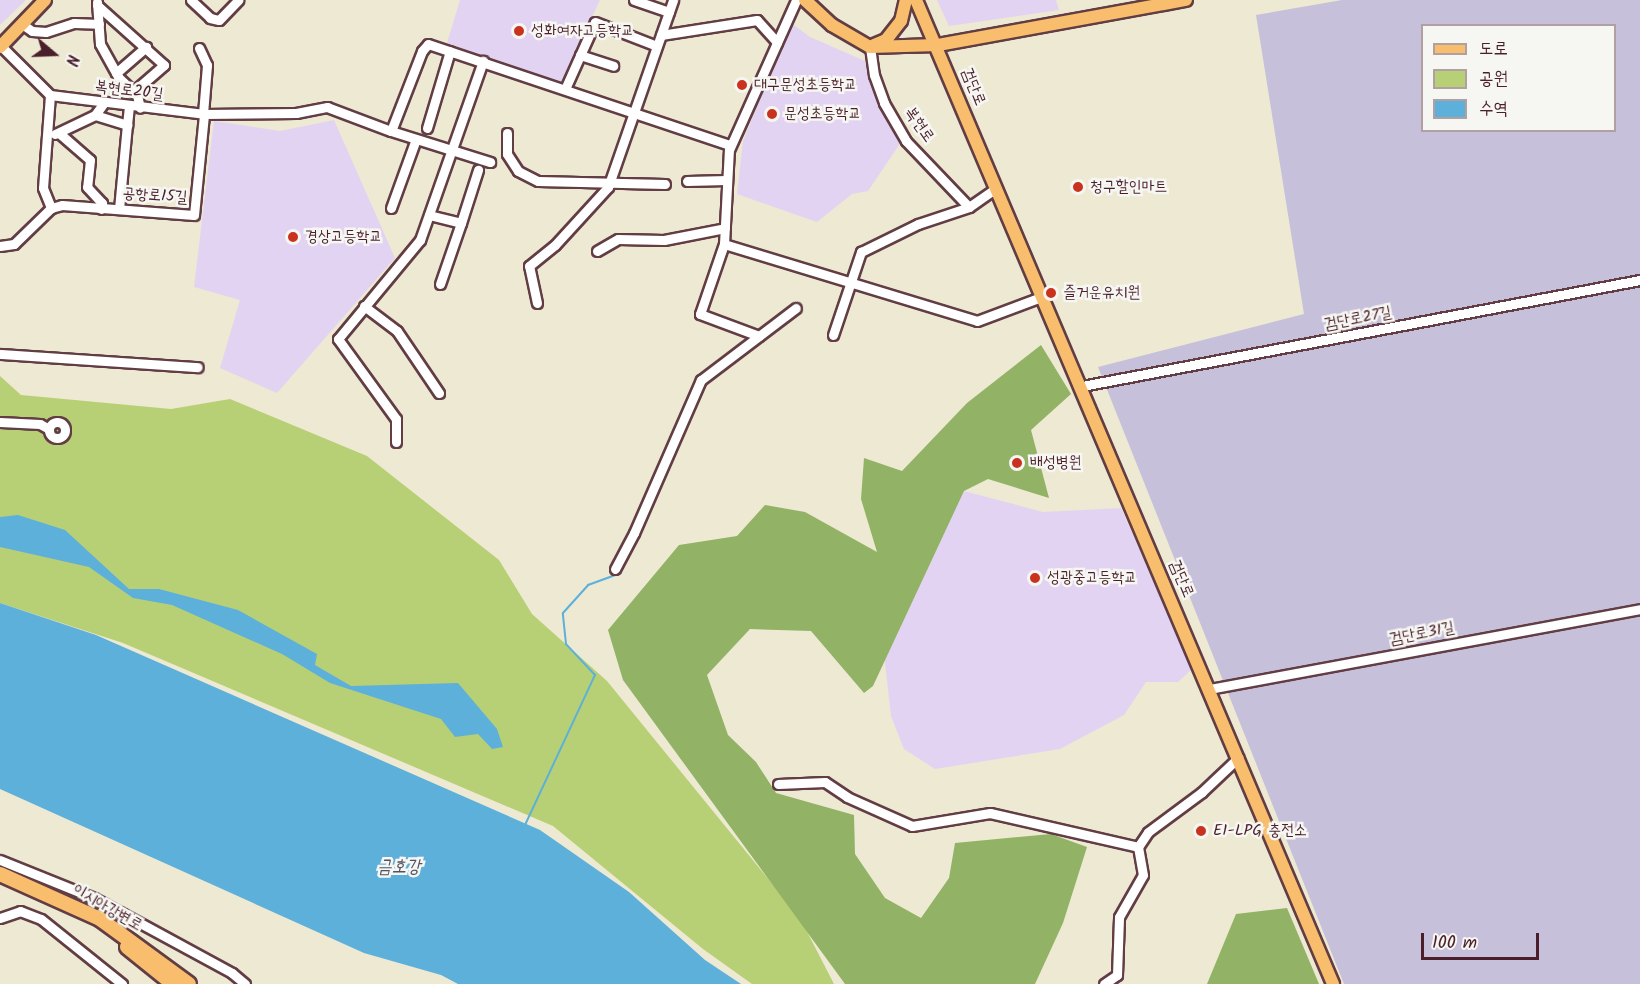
<!DOCTYPE html>
<meta charset="utf-8">
<style>
body{margin:0}
#map{position:relative;width:1640px;height:984px;overflow:hidden;background:#ede9d3;font-family:Kalam,"Poor Story",sans-serif}
div>[style]{position:absolute}
[style*='--x']{left:calc(var(--x)*1px);top:calc(var(--y)*1px);width:calc(var(--w)*1px);rotate:calc(var(--a)*1deg)}
.built>*{inset:0;background:#e3d3f2}
.industrial>*{inset:0;background:#c6c0da}
.green>*{inset:0;background:#b8d075}
.forest>*{inset:0;background:#92b266}
.water>*{inset:0;background:#5db0d9}
.stream>*{height:2px;margin:-1px;padding:0 1px;transform-origin:1px;border-radius:1px;background:#5db0d9}
.roads{filter:drop-shadow(2px 0 #623d44) drop-shadow(-2px 0 #623d44) drop-shadow(0 2px #623d44) drop-shadow(0 -2px #623d44)}
.minor>*{height:9px;margin:-4.5px;padding:0 4.5px;transform-origin:4.5px;border-radius:4.5px;background:#fff}
.minor>.ring{margin:-4.5px;padding:0;box-sizing:content-box;background:none;border:9px solid #fff;border-radius:50%}
.major>*{height:12px;margin:-6px;padding:0 6px;transform-origin:6px;border-radius:6px;background:#f9be6d}
.highway>*{height:14px;margin:-7px;padding:0 7px;transform-origin:7px;border-radius:7px;background:#f9be6d}
.dots>*{width:16px;height:16px;translate:-50% -50%;box-sizing:border-box;border:3px solid #f6f6f2;border-radius:50%}
span{translate:-50% -50%;white-space:nowrap;text-align:center;line-height:1.15;-webkit-text-stroke:5px #f6f6f2;paint-order:stroke}
.poi-label{font-size:16px;color:#4a1f2b}
.left{translate:0 -50%;text-align:left}
.street-label{font-size:16px;color:#4a1f2b}
.water-label{font-size:18px;color:#515268;font-style:italic}
.legend{position:absolute;left:1421px;top:24px;width:195px;height:108px;box-sizing:border-box;background:#f6f6f2;border:2px solid #b1a0a2;margin:0;padding:8px 10px;list-style:none;font-size:18px;color:#4a1f2b}
.legend li{display:flex;align-items:center;gap:12px;height:30px}
.legend b{width:30px;border:2px solid #b1a0a2}
.north{position:absolute;left:24px;top:24px;width:60px;height:60px;-webkit-text-stroke:4px #f6f6f2;paint-order:stroke;rotate:109deg;font-size:16px;font-weight:700;line-height:24px;text-align:center;color:#4a1f2b}
.north::after{content:'';display:block;margin:auto;width:21px;height:27px;background:#4a1f2b;clip-path:polygon(50% 0,100% 100%,50% 72%,0 100%)}
.scale{position:absolute;left:1421px;top:933px;width:118px;height:27px;box-sizing:border-box;border:3px solid #4a1f2b;border-top:0;padding-left:8px;font-size:18px;line-height:21px;white-space:nowrap;color:#4a1f2b;-webkit-text-stroke:4px #f6f6f2;paint-order:stroke}
</style>
<div id="map">
<div class="built">
<div style="clip-path:polygon(0 0,26px 0,0 25px)"></div>
<div style="clip-path:polygon(460px 0,600px 0,560px 85px,447px 43px)"></div>
<div style="clip-path:polygon(937px 0,1056px 0,1059px 10px,949px 26px)"></div>
<div style="clip-path:polygon(791px 23px,810px 37px,865px 61px,901px 142px,868px 191px,852px 194px,817px 222px,737px 194px,743px 141px)"></div>
<div style="clip-path:polygon(334px 120px,395px 258px,277px 393px,220px 368px,240px 300px,194px 287px,214px 121px,280px 131px)"></div>
<div style="clip-path:polygon(964px 491px,1043px 512px,1121px 508px,1192px 669px,1178px 682px,1146px 682px,1124px 715px,1060px 749px,935px 769px,904px 749px,891px 716px,883px 645px)"></div>
</div>
<div class="industrial">
<div style="clip-path:polygon(evenodd,1342px 0,1640px 0,1640px 984px,1344px 984px,1098px 367px,1304px 314px,1256px 15px,1342px 0,1422px 26px,1614px 26px,1614px 130px,1422px 130px,1422px 26px)"></div>
</div>
<div class="green">
<div style="clip-path:polygon(0 376px,21px 395px,171px 409px,230px 399px,367px 456px,499px 560px,532px 614px,607px 681px,800px 918px,834px 984px,752px 984px,703px 949px,553px 826px,123px 643px,0 603px)"></div>
</div>
<div class="forest">
<div style="clip-path:polygon(1041px 345px,1071px 394px,1031px 430px,1049px 498px,988px 479px,964px 491px,873px 686px,864px 693px,811px 631px,750px 629px,707px 675px,728px 735px,756px 762px,776px 793px,854px 815px,855px 854px,885px 898px,921px 918px,949px 878px,955px 843px,1051px 834px,1087px 847px,1063px 923px,1035px 984px,845px 984px,623px 680px,608px 630px,679px 545px,737px 536px,765px 505px,805px 512px,877px 552px,861px 499px,864px 458px,902px 471px,967px 403px)"></div>
<div style="clip-path:polygon(1287px 908px,1319px 984px,1207px 984px,1236px 914px)"></div>
</div>
<div class="water">
<div style="clip-path:polygon(18px 515px,65px 530px,129px 589px,159px 589px,238px 610px,317px 654px,315px 665px,351px 686px,458px 683px,497px 729px,503px 747px,492px 749px,478px 734px,455px 737px,441px 719px,330px 683px,282px 654px,172px 605px,133px 598px,89px 567px,0 547px,0 517px)"></div>
<div style="clip-path:polygon(0 603px,96px 635px,540px 830px,629px 892px,705px 960px,741px 984px,458px 984px,441px 975px,364px 953px,0 789px)"></div>
</div>
<div class="stream">
<div style="--x:525;--y:825;--w:166;--a:-65"></div>
<div style="--x:595;--y:675;--w:42;--a:-133.1"></div>
<div style="--x:566;--y:644;--w:31;--a:-96"></div>
<div style="--x:563;--y:613;--w:38;--a:-48"></div>
<div style="--x:588;--y:585;--w:35;--a:-20"></div>
</div>
<div class="roads">
<div class="minor">
<div style="--x:191;--y:0;--w:26;--a:43"></div>
<div style="--x:210;--y:18;--w:9;--a:13"></div>
<div style="--x:219;--y:20;--w:28;--a:-46"></div>
<div style="--x:634;--y:0;--w:37;--a:19"></div>
<div style="--x:97;--y:2;--w:42;--a:85.9"></div>
<div style="--x:100;--y:44;--w:38;--a:61"></div>
<div style="--x:118;--y:77;--w:26;--a:43"></div>
<div style="--x:137;--y:95;--w:13;--a:77"></div>
<div style="--x:97;--y:5;--w:90;--a:41.8"></div>
<div style="--x:164;--y:65;--w:40;--a:139"></div>
<div style="--x:22;--y:24;--w:12;--a:35"></div>
<div style="--x:32;--y:31;--w:14;--a:4"></div>
<div style="--x:46;--y:32;--w:29;--a:-18"></div>
<div style="--x:74;--y:23;--w:25;--a:2"></div>
<div style="--x:661;--y:35;--w:97;--a:-8.9"></div>
<div style="--x:757;--y:20;--w:30;--a:48"></div>
<div style="--x:1;--y:46;--w:69;--a:45"></div>
<div style="--x:50;--y:95;--w:155;--a:7"></div>
<div style="--x:204;--y:114;--w:92;--a:-0.6"></div>
<div style="--x:296;--y:113;--w:32;--a:-11"></div>
<div style="--x:327;--y:107;--w:68;--a:20.6"></div>
<div style="--x:391;--y:131;--w:86;--a:-68.8"></div>
<div style="--x:422;--y:51;--w:9;--a:-49"></div>
<div style="--x:428;--y:44;--w:318;--a:18.5"></div>
<div style="--x:870;--y:47;--w:28;--a:82"></div>
<div style="--x:874;--y:75;--w:30;--a:70"></div>
<div style="--x:884;--y:103;--w:44;--a:59.9"></div>
<div style="--x:906;--y:141;--w:91;--a:46.3"></div>
<div style="--x:199;--y:48;--w:19;--a:65"></div>
<div style="--x:207;--y:65;--w:49;--a:94.7"></div>
<div style="--x:580;--y:55;--w:35;--a:18"></div>
<div style="--x:116;--y:73;--w:40;--a:-41"></div>
<div style="--x:565;--y:89;--w:73;--a:-65.9"></div>
<div style="--x:595;--y:22;--w:66;--a:21.2"></div>
<div style="--x:50;--y:95;--w:93;--a:94.3"></div>
<div style="--x:43;--y:188;--w:22;--a:68"></div>
<div style="--x:95;--y:115;--w:34;--a:17"></div>
<div style="--x:127;--y:125;--w:18;--a:-84"></div>
<div style="--x:427;--y:128;--w:80;--a:-73.4"></div>
<div style="--x:391;--y:131;--w:104;--a:17.4"></div>
<div style="--x:59;--y:133;--w:41;--a:41.1"></div>
<div style="--x:90;--y:160;--w:27;--a:96"></div>
<div style="--x:87;--y:187;--w:22;--a:47"></div>
<div style="--x:102;--y:203;--w:6;--a:99"></div>
<div style="--x:507;--y:133;--w:21;--a:90"></div>
<div style="--x:507;--y:154;--w:20;--a:57"></div>
<div style="--x:518;--y:171;--w:22;--a:27"></div>
<div style="--x:538;--y:181;--w:127;--a:1.4"></div>
<div style="--x:55;--y:134;--w:44;--a:-25.4"></div>
<div style="--x:95;--y:115;--w:14;--a:-54"></div>
<div style="--x:687;--y:181;--w:40;--a:-1.4"></div>
<div style="--x:391;--y:208;--w:73;--a:-70.1"></div>
<div style="--x:119;--y:209;--w:84;--a:-84.6"></div>
<div style="--x:429;--y:215;--w:33;--a:14"></div>
<div style="--x:461;--y:223;--w:56;--a:-72.2"></div>
<div style="--x:724;--y:244;--w:264;--a:16.9"></div>
<div style="--x:977;--y:321;--w:72;--a:-20.5"></div>
<div style="--x:0;--y:246;--w:14;--a:-8"></div>
<div style="--x:14;--y:244;--w:52;--a:-44.2"></div>
<div style="--x:51;--y:208;--w:11;--a:-15"></div>
<div style="--x:62;--y:205;--w:132;--a:4.3"></div>
<div style="--x:194;--y:215;--w:101;--a:-84.3"></div>
<div style="--x:597;--y:251;--w:24;--a:-30"></div>
<div style="--x:618;--y:239;--w:46;--a:1.2"></div>
<div style="--x:664;--y:240;--w:62;--a:-11.1"></div>
<div style="--x:440;--y:284;--w:65;--a:-71"></div>
<div style="--x:537;--y:303;--w:38;--a:-102"></div>
<div style="--x:529;--y:266;--w:33;--a:-39"></div>
<div style="--x:555;--y:245;--w:79;--a:-47.6"></div>
<div style="--x:608;--y:187;--w:198;--a:-70.8"></div>
<div style="--x:364;--y:306;--w:41;--a:37.1"></div>
<div style="--x:397;--y:331;--w:75;--a:55.9"></div>
<div style="--x:833;--y:335;--w:88;--a:-71.4"></div>
<div style="--x:861;--y:252;--w:64;--a:-26.2"></div>
<div style="--x:918;--y:224;--w:54;--a:-18.4"></div>
<div style="--x:969;--y:207;--w:33;--a:-35"></div>
<div style="--x:759;--y:336;--w:63;--a:-159.6"></div>
<div style="--x:700;--y:314;--w:74;--a:-71.1"></div>
<div style="--x:724;--y:244;--w:94;--a:-87"></div>
<div style="--x:729;--y:150;--w:164;--a:-65.9"></div>
<div style="--x:0;--y:354;--w:198;--a:3.8"></div>
<div style="--x:1082;--y:386;--w:568;--a:-10.76"></div>
<div style="--x:0;--y:422;--w:40;--a:2.9"></div>
<div style="--x:40;--y:424;--w:10;--a:29"></div>
<div class="ring" style="left:49px;top:422px;width:7px;height:7px"></div>
<div style="--x:396;--y:442;--w:23;--a:-90"></div>
<div style="--x:396;--y:419;--w:99;--a:-125.9"></div>
<div style="--x:338;--y:339;--w:129;--a:-50.4"></div>
<div style="--x:420;--y:240;--w:190;--a:-70.6"></div>
<div style="--x:615;--y:569;--w:41;--a:-62.2"></div>
<div style="--x:634;--y:533;--w:167;--a:-66.4"></div>
<div style="--x:701;--y:380;--w:119;--a:-37.2"></div>
<div style="--x:1209;--y:689;--w:438;--a:-10.5"></div>
<div style="--x:778;--y:784;--w:47;--a:-2.4"></div>
<div style="--x:825;--y:782;--w:27;--a:34"></div>
<div style="--x:847;--y:797;--w:71;--a:24"></div>
<div style="--x:912;--y:826;--w:79;--a:-9.5"></div>
<div style="--x:990;--y:813;--w:152;--a:12.9"></div>
<div style="--x:1138;--y:847;--w:18;--a:-56"></div>
<div style="--x:1148;--y:832;--w:67;--a:-36.5"></div>
<div style="--x:1202;--y:792;--w:50;--a:-43.4"></div>
<div style="--x:0;--y:860;--w:101;--a:22"></div>
<div style="--x:94;--y:898;--w:157;--a:28.5"></div>
<div style="--x:232;--y:973;--w:17;--a:40"></div>
<div style="--x:0;--y:918;--w:21;--a:-19"></div>
<div style="--x:20;--y:911;--w:22;--a:21"></div>
<div style="--x:41;--y:919;--w:104;--a:38.7"></div>
<div style="--x:1104;--y:984;--w:16;--a:-35"></div>
<div style="--x:1117;--y:975;--w:58;--a:-88"></div>
<div style="--x:1119;--y:917;--w:48;--a:-60.3"></div>
<div style="--x:1143;--y:875;--w:28;--a:-100"></div>
</div>
<div class="major">
<div style="--x:805;--y:0;--w:37;--a:43"></div>
<div style="--x:832;--y:25;--w:44;--a:30.1"></div>
<div style="--x:870;--y:47;--w:68;--a:-1.7"></div>
<div style="--x:938;--y:45;--w:252;--a:-10.3"></div>
<div style="--x:916;--y:0;--w:1069;--a:67.03"></div>
<div style="--x:874;--y:45;--w:13;--a:-23"></div>
<div style="--x:886;--y:40;--w:24;--a:-52"></div>
<div style="--x:901;--y:21;--w:22;--a:-77"></div>
<div style="--x:0;--y:47;--w:65;--a:-46.2"></div>
</div>
<div class="highway">
<div style="--x:0;--y:874;--w:110;--a:24.2"></div>
<div style="--x:100;--y:919;--w:110;--a:36.1"></div>
<div style="--x:127;--y:947;--w:59;--a:38.8"></div>
</div>
</div>
<div class="dots">
<div style="left:519px;top:31px;background:#c8321e"></div>
<div style="left:742px;top:85px;background:#c8321e"></div>
<div style="left:772px;top:114px;background:#c8321e"></div>
<div style="left:1078px;top:187px;background:#c8321e"></div>
<div style="left:293px;top:237px;background:#c8321e"></div>
<div style="left:1051px;top:293px;background:#c8321e"></div>
<div style="left:1017px;top:463px;background:#c8321e"></div>
<div style="left:1035px;top:578px;background:#c8321e"></div>
<div style="left:1201px;top:831px;background:#c8321e"></div>
</div>
<div class="poi-label">
<span class="left" style="left:531px;top:31px">성화여자고등학교</span>
<span class="left" style="left:754px;top:85px">대구문성초등학교</span>
<span class="left" style="left:784px;top:114px">문성초등학교</span>
<span class="left" style="left:1090px;top:187px">청구할인마트</span>
<span class="left" style="left:305px;top:237px">경상고등학교</span>
<span class="left" style="left:1063px;top:293px">즐거운유치원</span>
<span class="left" style="left:1030px;top:463px">배성병원</span>
<span class="left" style="left:1047px;top:578px">성광중고등학교</span>
<span class="left" style="left:1213px;top:831px">E1-LPG 충전소</span>
</div>
<div class="street-label">
<span style="left:973px;top:87px;rotate:68deg">검단로</span>
<span style="left:129px;top:91px;rotate:7deg">복현로20길</span>
<span style="left:919px;top:125px;rotate:55deg">복현로</span>
<span style="left:155px;top:196px;rotate:4deg">공항로15길</span>
<span style="left:1358px;top:319px;rotate:-11deg">검단로27길</span>
<span style="left:1181px;top:579px;rotate:67deg">검단로</span>
<span style="left:1422px;top:634px;rotate:-11deg">검단로31길</span>
<span style="left:107px;top:908px;rotate:30deg">이시아강변로</span>
</div>
<div class="water-label">
<span style="left:399px;top:868px">금호강</span>
</div>
<ul class="legend">
<li><b style="height:8px;background:#f9be6d"></b>도로</li>
<li><b style="height:16px;background:#b8d075"></b>공원</li>
<li><b style="height:16px;background:#5db0d9"></b>수역</li>
</ul>
<div class="north">N</div>
<div class="scale">100 m</div>
</div>
